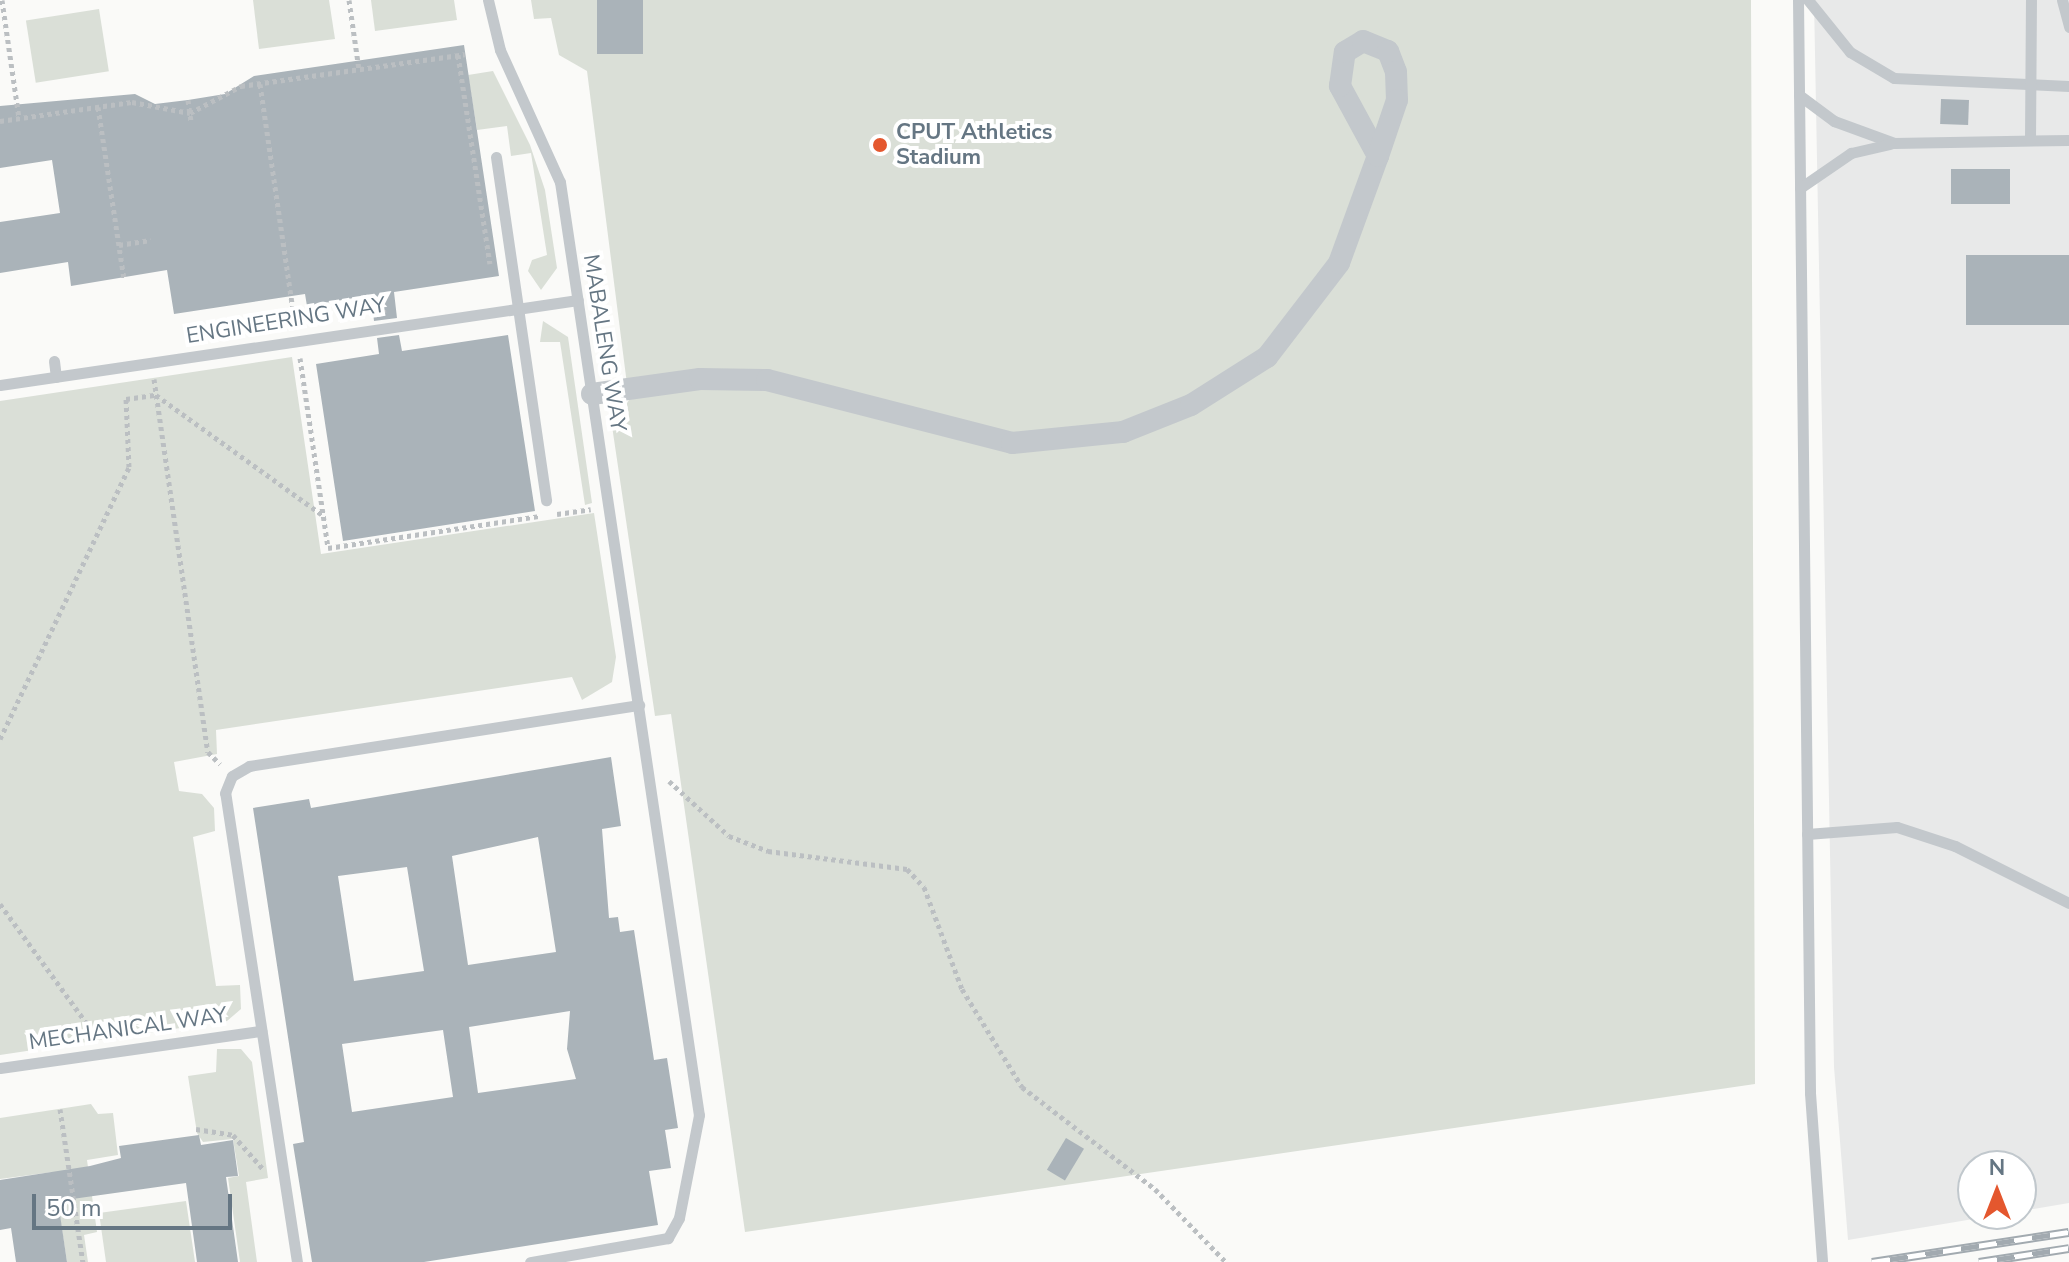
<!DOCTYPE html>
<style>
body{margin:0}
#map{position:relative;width:2069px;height:1262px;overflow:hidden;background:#fafaf8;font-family:"Nunito Sans",sans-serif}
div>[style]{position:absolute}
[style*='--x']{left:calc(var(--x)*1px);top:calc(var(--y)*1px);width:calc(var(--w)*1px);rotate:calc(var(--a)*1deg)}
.built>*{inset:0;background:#e8e9e9}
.green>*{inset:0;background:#dadfd7;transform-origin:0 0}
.building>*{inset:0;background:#aab3b9;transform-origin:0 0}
.path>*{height:5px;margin-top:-2.5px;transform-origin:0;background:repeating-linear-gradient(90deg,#bbbfc2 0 4px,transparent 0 8px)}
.service>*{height:11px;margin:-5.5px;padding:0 5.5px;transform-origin:5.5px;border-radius:5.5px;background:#c3c8cc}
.minor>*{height:22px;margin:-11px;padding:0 11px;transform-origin:11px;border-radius:11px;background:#c3c8cc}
.rail>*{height:9px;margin-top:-4.5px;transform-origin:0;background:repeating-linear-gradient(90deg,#fff 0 18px,#a2aab0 0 36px);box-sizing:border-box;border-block:2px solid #a2aab0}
.dots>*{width:22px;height:22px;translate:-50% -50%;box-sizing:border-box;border:4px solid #fff;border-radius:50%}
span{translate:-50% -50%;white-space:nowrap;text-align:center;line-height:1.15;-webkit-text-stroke:8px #fff;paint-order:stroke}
.poi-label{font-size:22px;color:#657683;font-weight:700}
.left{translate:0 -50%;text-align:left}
.street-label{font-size:22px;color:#657683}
.north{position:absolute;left:1957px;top:1150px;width:80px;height:80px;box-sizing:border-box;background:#fff;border:2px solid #c1c8cd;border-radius:50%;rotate:0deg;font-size:22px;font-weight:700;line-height:32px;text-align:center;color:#657683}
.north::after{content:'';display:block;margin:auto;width:28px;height:36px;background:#e4572e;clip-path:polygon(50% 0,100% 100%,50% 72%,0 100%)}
.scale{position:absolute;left:32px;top:1194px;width:200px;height:36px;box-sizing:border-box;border:4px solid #657683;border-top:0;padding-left:10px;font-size:24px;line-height:28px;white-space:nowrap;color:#657683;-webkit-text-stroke:6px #fff;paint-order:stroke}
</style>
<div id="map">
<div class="built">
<div style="clip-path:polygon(1814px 0,2069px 0,2069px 1203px,2021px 1211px,2021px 1166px,1973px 1166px,1973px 1214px,2003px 1214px,1848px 1240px,1834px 1067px)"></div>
</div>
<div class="green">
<div style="clip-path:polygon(253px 0,329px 0,335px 39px,259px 49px)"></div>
<div style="clip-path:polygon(371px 0,454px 0,457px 20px,375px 31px)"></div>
<div style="clip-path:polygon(531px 0,1751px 0,1755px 1084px,745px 1232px,671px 714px,655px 716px,612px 426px,629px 400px,587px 71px,559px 55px,551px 18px,534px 19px)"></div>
<div style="left:99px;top:9px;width:63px;height:74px;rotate:81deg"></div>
<div style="clip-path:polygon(493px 71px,530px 145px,545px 190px,557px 268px,541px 290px,528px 271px,532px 260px,547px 255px,531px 153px,511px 156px,507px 126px,477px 130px,468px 75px)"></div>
<div style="clip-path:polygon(543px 321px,568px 337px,592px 503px,585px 505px,560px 342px,540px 342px)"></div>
<div style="clip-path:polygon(292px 357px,321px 554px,594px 513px,616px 657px,612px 682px,582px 700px,572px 677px,216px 730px,217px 754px,174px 762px,179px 791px,202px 794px,214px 808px,215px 831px,193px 837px,216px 986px,240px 985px,241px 1009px,227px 1021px,0 1055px,0 401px)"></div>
<div style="clip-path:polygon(217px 1049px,241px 1049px,252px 1062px,268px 1178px,246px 1182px,257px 1262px,240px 1262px,228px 1178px,239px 1176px,233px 1139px,203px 1142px,197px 1133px,188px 1076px,216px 1072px)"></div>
<div style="clip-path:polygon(91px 1104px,98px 1114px,113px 1113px,118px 1155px,87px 1160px,97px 1232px,84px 1235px,88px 1262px,67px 1262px,53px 1172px,0 1179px,0 1118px)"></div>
<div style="clip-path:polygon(186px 1201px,195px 1262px,106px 1262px,99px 1213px)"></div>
</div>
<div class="building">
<div style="left:597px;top:0;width:46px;height:54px"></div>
<div style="clip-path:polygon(464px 45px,499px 276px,394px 292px,397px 318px,374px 321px,371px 295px,307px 306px,305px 294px,174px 314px,167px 270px,71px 286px,68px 262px,0 273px,0 222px,60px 213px,52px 160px,0 168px,0 106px,135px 94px,155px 104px,188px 100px,225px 94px,254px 76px)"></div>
<div style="left:1941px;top:99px;width:28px;height:25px;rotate:2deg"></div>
<div style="left:1951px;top:169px;width:59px;height:35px"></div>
<div style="left:1966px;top:255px;width:103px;height:70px"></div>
<div style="clip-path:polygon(399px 335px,402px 351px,508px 335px,535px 511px,343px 541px,316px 364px,379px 354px,377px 338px)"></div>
<div style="clip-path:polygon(evenodd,611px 757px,621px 826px,602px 829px,609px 918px,618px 917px,620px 932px,634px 930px,654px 1060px,667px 1058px,678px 1128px,665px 1130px,671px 1168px,649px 1171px,658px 1225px,424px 1262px,312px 1262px,293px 1144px,304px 1142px,253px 808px,309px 799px,311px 808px,611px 757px,538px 837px,556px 952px,468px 965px,452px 856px,538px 837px,611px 757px,407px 867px,424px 971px,354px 981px,338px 876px,407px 867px,611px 757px,570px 1011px,567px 1049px,576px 1079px,478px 1093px,469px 1027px,570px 1011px,611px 757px,443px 1030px,453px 1097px,352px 1112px,342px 1044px,443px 1030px)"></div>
<div style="clip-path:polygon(199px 1135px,201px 1145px,233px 1140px,238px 1176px,226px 1177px,238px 1262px,197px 1262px,186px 1183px,58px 1201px,67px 1262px,16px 1262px,11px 1228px,0 1230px,0 1180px,90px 1166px,121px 1158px,119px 1146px)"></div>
<div style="left:1066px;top:1138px;width:21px;height:37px;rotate:31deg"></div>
</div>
<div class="path">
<div style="--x:2;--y:0;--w:119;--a:81.8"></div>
<div style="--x:349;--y:0;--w:70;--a:81.8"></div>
<div style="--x:458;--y:55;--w:211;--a:81.3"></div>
<div style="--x:260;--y:84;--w:243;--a:81.7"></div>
<div style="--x:188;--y:100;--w:22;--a:82"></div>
<div style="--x:98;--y:107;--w:173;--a:81.4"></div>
<div style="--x:0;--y:121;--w:133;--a:-8.2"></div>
<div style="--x:132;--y:102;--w:59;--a:10.7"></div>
<div style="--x:190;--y:113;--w:58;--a:-27.9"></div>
<div style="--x:241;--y:86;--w:226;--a:-8.1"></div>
<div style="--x:119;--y:245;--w:32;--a:-9"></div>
<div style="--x:381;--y:294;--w:19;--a:81"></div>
<div style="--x:300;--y:358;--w:192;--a:81.6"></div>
<div style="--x:328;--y:548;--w:213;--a:-8.6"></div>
<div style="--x:154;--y:379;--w:377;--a:81.8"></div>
<div style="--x:208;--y:752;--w:17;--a:45"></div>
<div style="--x:557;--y:514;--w:34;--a:-8"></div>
<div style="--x:0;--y:739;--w:301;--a:-64.6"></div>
<div style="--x:129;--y:467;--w:68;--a:-92.5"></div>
<div style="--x:126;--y:399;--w:30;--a:-8"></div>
<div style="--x:156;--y:395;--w:207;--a:35.8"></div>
<div style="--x:669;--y:781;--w:81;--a:42.5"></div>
<div style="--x:729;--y:836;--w:42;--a:21"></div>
<div style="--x:768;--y:851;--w:140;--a:7.4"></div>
<div style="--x:907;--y:869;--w:25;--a:47"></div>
<div style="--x:924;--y:887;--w:109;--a:69.6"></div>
<div style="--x:962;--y:989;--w:115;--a:58.5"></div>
<div style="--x:1022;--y:1087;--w:168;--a:37.5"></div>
<div style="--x:1155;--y:1189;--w:102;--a:45.8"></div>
<div style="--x:0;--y:904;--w:163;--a:54"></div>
<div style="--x:60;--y:1109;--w:155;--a:81.5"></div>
<div style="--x:196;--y:1129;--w:37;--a:9"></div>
<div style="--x:233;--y:1135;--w:45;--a:48.6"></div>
</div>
<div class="service">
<div style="--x:488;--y:0;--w:51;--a:76.5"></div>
<div style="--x:500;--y:50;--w:145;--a:65.6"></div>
<div style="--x:560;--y:182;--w:943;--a:81.53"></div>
<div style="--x:699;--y:1115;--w:105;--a:101"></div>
<div style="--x:679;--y:1218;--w:23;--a:119"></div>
<div style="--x:668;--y:1238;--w:140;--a:170.1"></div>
<div style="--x:1798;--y:0;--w:1093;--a:89.37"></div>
<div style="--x:1810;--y:1093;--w:169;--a:85.9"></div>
<div style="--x:1808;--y:0;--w:67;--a:51.1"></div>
<div style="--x:1850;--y:52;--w:51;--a:30.6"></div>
<div style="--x:1894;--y:78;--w:175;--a:2.6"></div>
<div style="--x:2062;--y:0;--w:28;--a:75"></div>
<div style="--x:1799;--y:95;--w:44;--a:36.6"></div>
<div style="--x:1834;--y:121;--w:64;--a:20.1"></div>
<div style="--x:1894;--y:143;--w:175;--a:-1"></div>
<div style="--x:2030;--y:140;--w:140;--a:-89.6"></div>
<div style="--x:496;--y:157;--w:347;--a:81.7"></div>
<div style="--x:1800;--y:188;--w:62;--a:-34.5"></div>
<div style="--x:1851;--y:153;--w:40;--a:-13"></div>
<div style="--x:54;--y:361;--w:16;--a:83"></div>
<div style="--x:0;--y:385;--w:584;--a:-8.37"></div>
<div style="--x:1807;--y:834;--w:90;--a:-4.4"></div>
<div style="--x:1897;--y:827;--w:61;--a:18.1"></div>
<div style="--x:1955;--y:846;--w:127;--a:26.6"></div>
<div style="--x:0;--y:1068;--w:264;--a:-8.1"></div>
<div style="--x:297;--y:1262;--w:474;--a:-98.7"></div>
<div style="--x:225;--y:793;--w:18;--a:-68"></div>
<div style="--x:232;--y:776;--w:20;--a:-30"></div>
<div style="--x:249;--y:766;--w:395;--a:-8.9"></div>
</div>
<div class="minor">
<div style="--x:592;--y:394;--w:109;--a:-7.9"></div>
<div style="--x:700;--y:379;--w:67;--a:0.9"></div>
<div style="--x:767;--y:380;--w:253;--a:14.4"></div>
<div style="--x:1012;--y:443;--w:112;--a:-5.7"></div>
<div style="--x:1123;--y:432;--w:73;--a:-21.7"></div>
<div style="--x:1191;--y:405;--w:90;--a:-32.3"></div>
<div style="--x:1267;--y:357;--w:118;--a:-52.5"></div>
<div style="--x:1339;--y:263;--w:114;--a:-70"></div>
<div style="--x:1378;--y:156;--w:80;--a:-118.5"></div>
<div style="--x:1340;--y:86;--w:34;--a:-82"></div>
<div style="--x:1345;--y:52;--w:21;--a:-31"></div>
<div style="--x:1363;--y:41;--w:27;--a:22"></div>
<div style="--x:1388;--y:51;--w:22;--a:69"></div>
<div style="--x:1396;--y:72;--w:28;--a:88"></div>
<div style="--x:1397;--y:100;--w:59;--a:108.7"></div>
</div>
<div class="rail">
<div style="--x:1872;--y:1262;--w:199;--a:-8.7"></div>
<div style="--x:1979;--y:1262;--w:91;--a:-8.8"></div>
</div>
<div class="dots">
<div style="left:880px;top:145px;background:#e4572e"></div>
</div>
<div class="poi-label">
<span class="left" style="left:896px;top:145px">CPUT Athletics<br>Stadium</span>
</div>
<div class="street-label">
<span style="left:286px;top:321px;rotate:-9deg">ENGINEERING WAY</span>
<span style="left:604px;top:343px;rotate:81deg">MABALENG WAY</span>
<span style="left:128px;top:1029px;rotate:-8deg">MECHANICAL WAY</span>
</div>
<div class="north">N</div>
<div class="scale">50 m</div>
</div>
